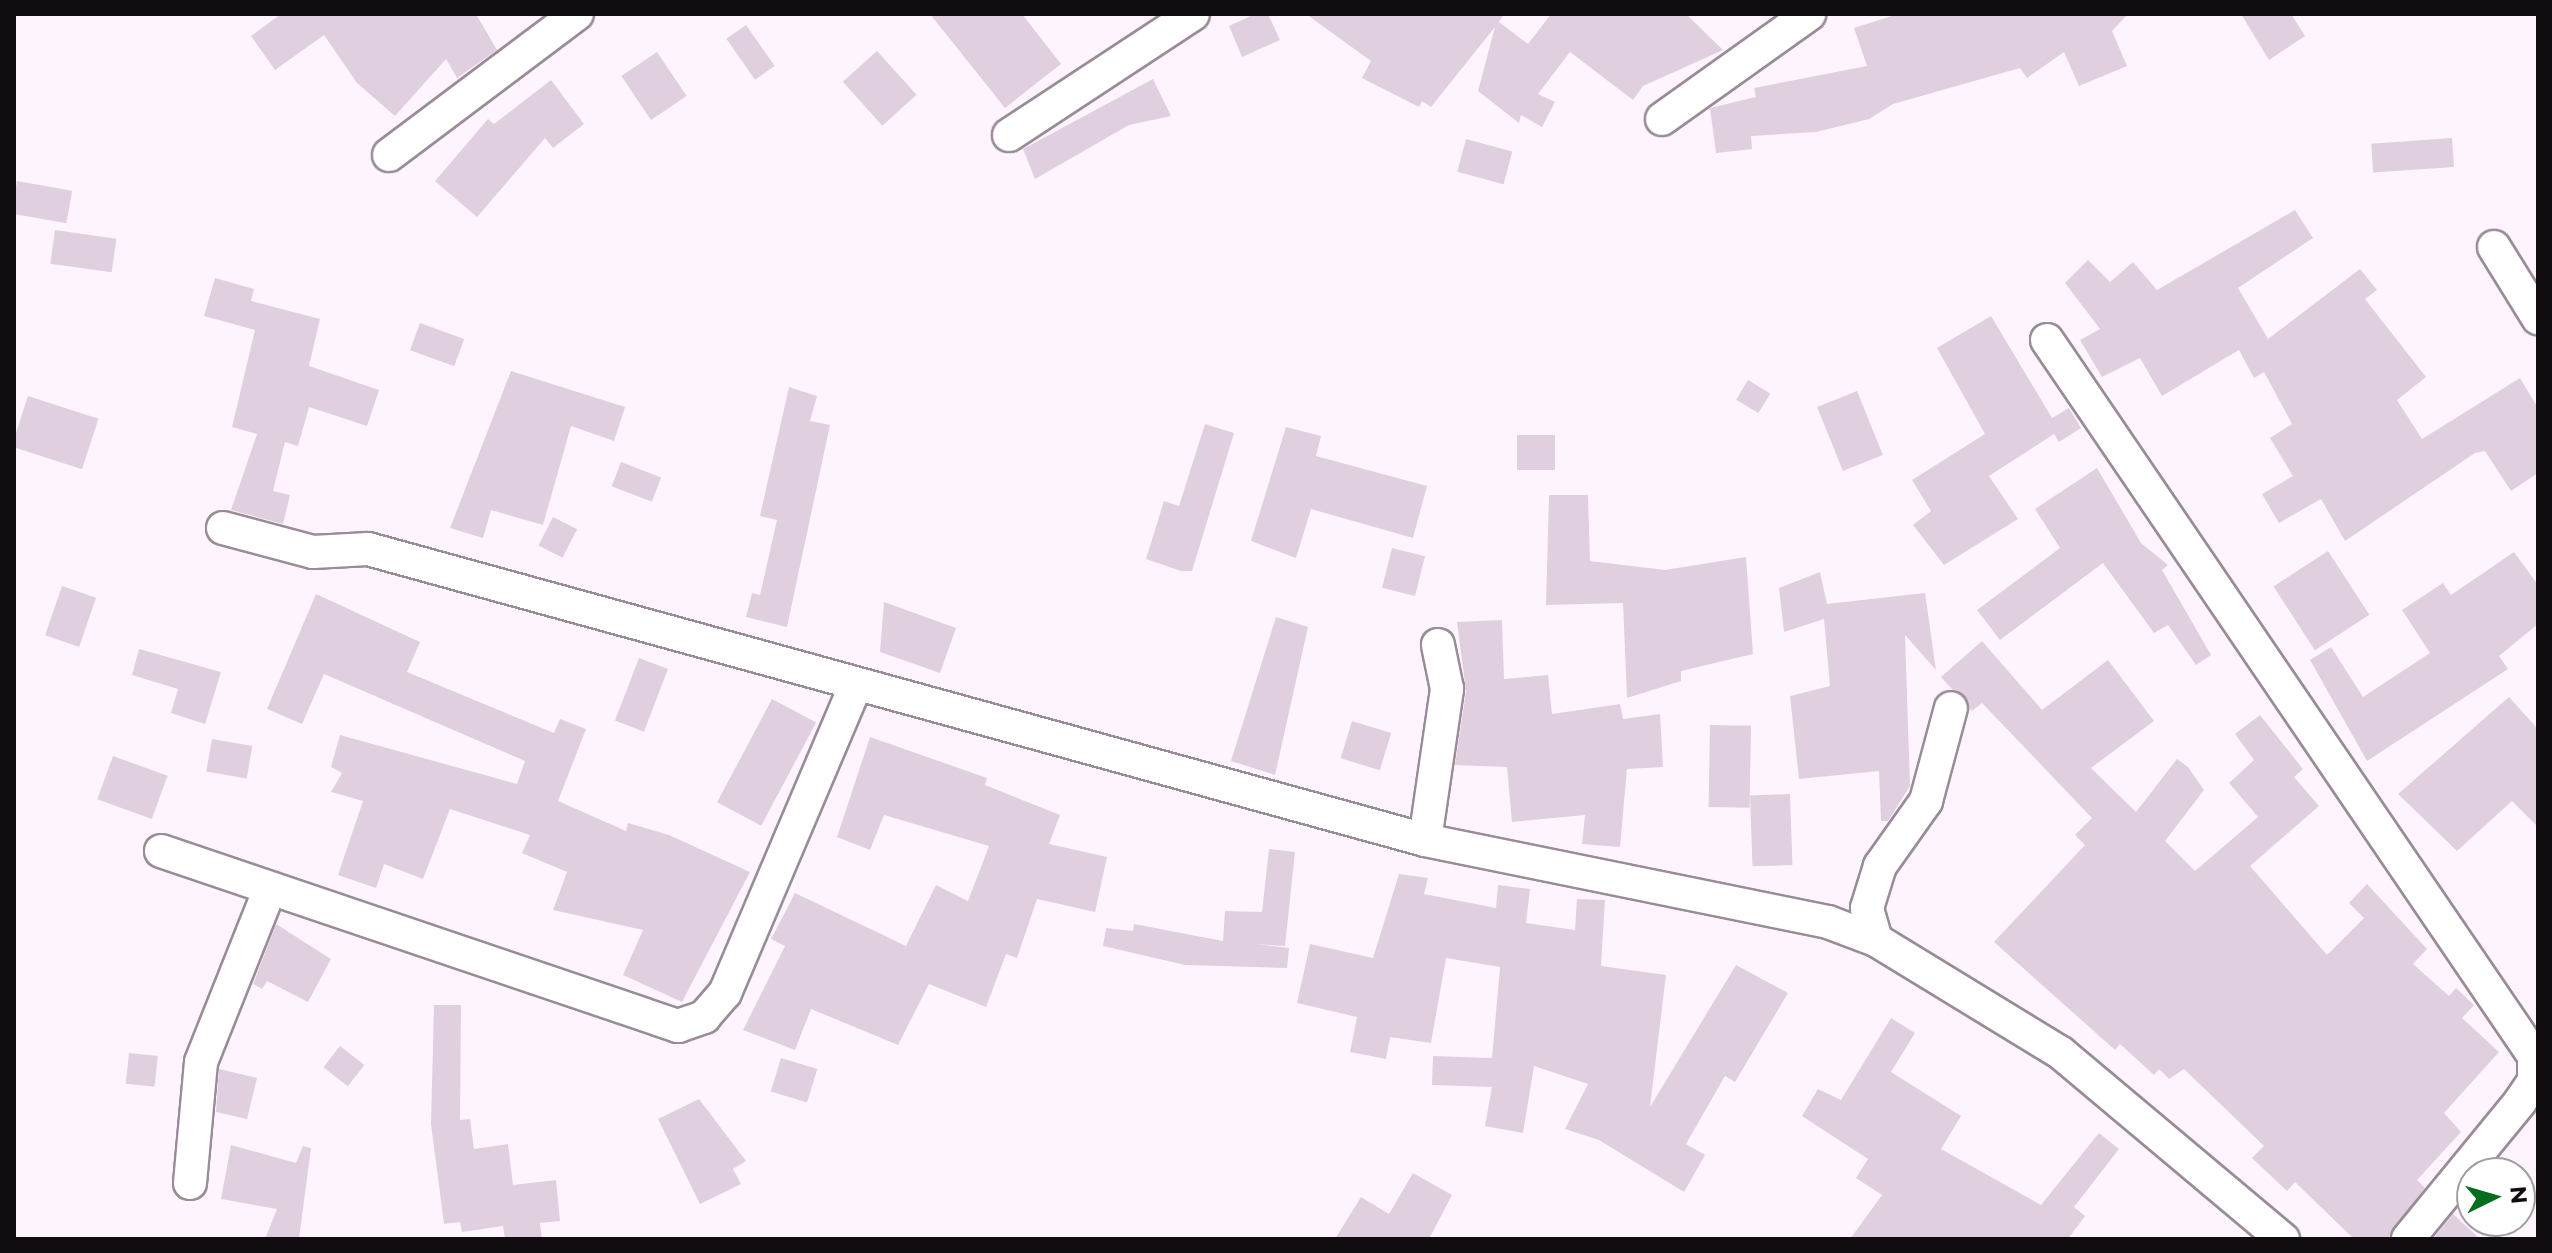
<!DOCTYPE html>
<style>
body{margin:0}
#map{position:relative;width:2552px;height:1253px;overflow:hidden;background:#fef4fd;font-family:Montserrat,sans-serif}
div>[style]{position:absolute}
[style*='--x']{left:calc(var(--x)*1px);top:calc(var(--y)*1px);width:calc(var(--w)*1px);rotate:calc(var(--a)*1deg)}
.building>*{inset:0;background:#e0d0df;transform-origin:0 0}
.roads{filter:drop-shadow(2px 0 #9a8b99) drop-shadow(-2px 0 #9a8b99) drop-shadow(0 2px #9a8b99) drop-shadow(0 -2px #9a8b99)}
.street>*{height:32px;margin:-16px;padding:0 16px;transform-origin:16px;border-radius:16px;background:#fff}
span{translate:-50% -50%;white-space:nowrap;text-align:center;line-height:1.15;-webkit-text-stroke:8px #fff;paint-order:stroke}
.frame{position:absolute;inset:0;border:16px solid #110c10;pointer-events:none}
.north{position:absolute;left:2456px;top:1157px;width:80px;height:80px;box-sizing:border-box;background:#fff;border:2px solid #a09e9f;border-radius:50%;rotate:85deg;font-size:22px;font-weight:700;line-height:32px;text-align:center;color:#110c10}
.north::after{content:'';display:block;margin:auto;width:28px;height:36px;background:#016e1e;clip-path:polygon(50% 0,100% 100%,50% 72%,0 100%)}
</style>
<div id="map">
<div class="building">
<div style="clip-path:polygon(281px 14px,476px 14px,497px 50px,457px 78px,446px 59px,395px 116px,357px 83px,324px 35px,275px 70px,251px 36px)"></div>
<div style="clip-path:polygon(930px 14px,1022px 14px,1061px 64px,1005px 108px)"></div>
<div style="clip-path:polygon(1255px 14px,1268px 14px,1280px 40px,1242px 57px,1229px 26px)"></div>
<div style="clip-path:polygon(1306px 14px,1504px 14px,1499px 22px,1528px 44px,1551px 14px,1686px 14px,1723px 50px,1643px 86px,1633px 100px,1570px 52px,1538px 94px,1555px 102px,1542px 127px,1521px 115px,1519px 123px,1478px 91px,1495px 27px,1431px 107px,1422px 101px,1419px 107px,1362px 78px,1371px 61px)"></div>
<div style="clip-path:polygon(1898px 14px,2128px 14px,2112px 31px,2127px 66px,2079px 86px,2064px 52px,2027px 78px,2020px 68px,1893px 104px,1869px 119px,1816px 132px,1751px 136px,1752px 149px,1716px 153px,1710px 108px,1756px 97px,1754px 88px,1867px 66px,1854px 28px)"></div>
<div style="clip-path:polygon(2241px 14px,2291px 14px,2305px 36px,2269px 60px)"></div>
<div style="left:746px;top:25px;width:50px;height:24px;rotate:55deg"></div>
<div style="left:877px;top:51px;width:59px;height:46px;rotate:48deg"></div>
<div style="left:657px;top:52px;width:53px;height:43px;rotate:56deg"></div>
<div style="clip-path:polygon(1153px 79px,1171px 116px,1129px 125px,1035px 179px,1023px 149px)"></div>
<div style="clip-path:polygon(551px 80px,584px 124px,553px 148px,545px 138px,477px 217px,435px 181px,488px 119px,494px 124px)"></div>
<div style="left:2452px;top:138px;width:29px;height:81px;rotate:86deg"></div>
<div style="left:1466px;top:139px;width:48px;height:34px;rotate:15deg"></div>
<div style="left:17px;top:181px;width:56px;height:33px;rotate:10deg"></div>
<div style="clip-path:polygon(2295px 210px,2313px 238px,2238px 288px,2268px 339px,2360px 269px,2377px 290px,2365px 299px,2426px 377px,2397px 400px,2422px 439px,2520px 378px,2538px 408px,2538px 473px,2511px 491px,2485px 451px,2475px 453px,2345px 541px,2321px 499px,2279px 523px,2262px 494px,2293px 476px,2270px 438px,2292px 424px,2264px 372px,2254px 378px,2239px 350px,2162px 396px,2140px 358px,2102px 377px,2080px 340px,2100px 329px,2065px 283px,2088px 260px,2110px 282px,2133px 262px,2157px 290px)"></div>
<div style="left:55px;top:230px;width:62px;height:34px;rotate:8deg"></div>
<div style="clip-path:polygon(215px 278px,254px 289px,251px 301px,320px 319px,309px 366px,379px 390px,367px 426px,309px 407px,298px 446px,285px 442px,273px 491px,290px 495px,283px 524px,231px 510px,257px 434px,232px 427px,255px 330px,204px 316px)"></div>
<div style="clip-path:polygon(1991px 316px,2052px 418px,2069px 408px,2081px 428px,2059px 442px,2054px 434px,1989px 476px,2018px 519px,1944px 565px,1913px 525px,1931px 511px,1912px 480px,1985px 434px,1937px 348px)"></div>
<div style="left:420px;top:323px;width:47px;height:29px;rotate:20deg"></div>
<div style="clip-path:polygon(511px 371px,625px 407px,614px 441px,571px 426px,543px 525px,491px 510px,483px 538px,450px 528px)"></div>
<div style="left:1748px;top:380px;width:26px;height:23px;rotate:31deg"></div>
<div style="clip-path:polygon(789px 387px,817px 396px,810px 421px,830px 425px,787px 627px,746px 617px,752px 593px,760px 595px,777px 520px,760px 516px)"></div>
<div style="left:1857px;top:391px;width:69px;height:43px;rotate:68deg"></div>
<div style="left:28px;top:396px;width:74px;height:53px;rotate:18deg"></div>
<div style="clip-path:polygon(1205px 424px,1234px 433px,1192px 571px,1181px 571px,1146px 559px,1164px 501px,1179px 506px)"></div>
<div style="clip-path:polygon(1286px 427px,1321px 436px,1316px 456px,1427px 486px,1413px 538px,1311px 509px,1296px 558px,1251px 541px)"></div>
<div style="left:1517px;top:435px;width:38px;height:35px"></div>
<div style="left:621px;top:462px;width:43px;height:26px;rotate:21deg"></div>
<div style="clip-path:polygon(2097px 468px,2141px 543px,2168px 565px,2162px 570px,2211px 655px,2196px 665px,2168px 625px,2154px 633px,2103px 563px,2000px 640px,1977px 610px,2060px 548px,2035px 509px)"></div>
<div style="clip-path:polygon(1549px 495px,1588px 495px,1590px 561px,1665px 570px,1746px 557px,1753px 654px,1681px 671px,1681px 681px,1627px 698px,1623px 603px,1546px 605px)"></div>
<div style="left:553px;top:517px;width:27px;height:32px;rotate:27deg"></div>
<div style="left:1392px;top:548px;width:34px;height:41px;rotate:14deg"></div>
<div style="left:2328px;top:551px;width:76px;height:65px;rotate:57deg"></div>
<div style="clip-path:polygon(2514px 552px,2538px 585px,2538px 624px,2499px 656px,2508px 669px,2367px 761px,2310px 660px,2331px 647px,2363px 697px,2430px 653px,2402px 610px,2443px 583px,2451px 595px)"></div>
<div style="clip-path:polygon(1820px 572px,1827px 604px,1925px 593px,1936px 670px,1905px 635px,1910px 786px,1888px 821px,1881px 821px,1879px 771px,1799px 779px,1790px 696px,1830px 686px,1824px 619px,1784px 632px,1779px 588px)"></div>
<div style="left:62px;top:586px;width:36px;height:52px;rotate:19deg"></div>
<div style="clip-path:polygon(316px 594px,420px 642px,407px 672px,554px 733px,560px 719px,586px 729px,558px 801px,626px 831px,628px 823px,669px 835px,750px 872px,682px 1002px,623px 975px,643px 930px,553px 910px,567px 872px,522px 853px,530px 835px,450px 809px,423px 879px,384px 864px,376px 888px,338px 875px,363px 801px,331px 792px,342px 773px,331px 767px,340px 735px,517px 784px,525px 761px,324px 674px,302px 724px,267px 709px)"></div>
<div style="clip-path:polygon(884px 602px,956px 628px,940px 673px,880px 652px)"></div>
<div style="clip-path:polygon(1276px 617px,1308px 627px,1275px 775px,1231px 761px)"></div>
<div style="clip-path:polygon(1502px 620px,1504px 679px,1548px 675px,1552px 714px,1620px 704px,1623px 719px,1660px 714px,1663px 767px,1627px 769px,1620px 847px,1582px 844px,1585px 815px,1512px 822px,1507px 767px,1455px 765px,1466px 691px,1457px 622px)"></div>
<div style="clip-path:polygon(1982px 641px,2042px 710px,2108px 660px,2154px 721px,2091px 768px,2136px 812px,2177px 759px,2188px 767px,2204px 790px,2165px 841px,2195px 871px,2258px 817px,2229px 783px,2254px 760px,2235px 734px,2260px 715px,2303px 769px,2294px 777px,2319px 806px,2250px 866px,2327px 955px,2364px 918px,2349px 903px,2367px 884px,2427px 949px,2413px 964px,2449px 996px,2456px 988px,2474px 1005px,2462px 1018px,2499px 1052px,2444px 1113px,2461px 1132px,2417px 1180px,2425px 1188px,2389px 1239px,2354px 1239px,2295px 1182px,2287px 1191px,2252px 1158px,2264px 1146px,2184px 1069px,2169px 1079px,2159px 1069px,2154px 1075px,2120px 1044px,2115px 1050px,1994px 942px,2085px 845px,2075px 835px,2092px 818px,1982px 703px,1972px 711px,1941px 677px)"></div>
<div style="clip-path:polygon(139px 649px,221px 672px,205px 724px,171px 713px,178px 689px,132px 675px)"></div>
<div style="left:639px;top:658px;width:31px;height:67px;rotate:21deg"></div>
<div style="clip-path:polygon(2509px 697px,2538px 729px,2538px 827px,2512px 801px,2457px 851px,2398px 794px)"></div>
<div style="left:772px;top:699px;width:50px;height:117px;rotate:28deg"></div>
<div style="left:1352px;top:721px;width:41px;height:39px;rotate:17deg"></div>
<div style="left:1710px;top:725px;width:41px;height:82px;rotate:1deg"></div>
<div style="clip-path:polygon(870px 737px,987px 778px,985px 785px,1060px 815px,1049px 844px,1107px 857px,1095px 912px,1037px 899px,1017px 958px,1006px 954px,986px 1007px,929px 984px,898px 1045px,811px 1009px,795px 1050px,743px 1030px,785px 946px,771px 939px,795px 893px,906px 946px,936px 885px,968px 901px,989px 846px,884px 815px,870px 850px,837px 837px)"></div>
<div style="left:212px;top:739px;width:41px;height:33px;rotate:10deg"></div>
<div style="left:113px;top:756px;width:58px;height:46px;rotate:20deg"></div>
<div style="left:1790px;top:794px;width:71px;height:40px;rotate:88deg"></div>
<div style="clip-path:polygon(1269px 849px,1295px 852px,1285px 946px,1254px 944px,1289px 948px,1287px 968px,1185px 965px,1103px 946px,1106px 928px,1133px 931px,1134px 924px,1223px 941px,1225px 911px,1262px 912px)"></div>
<div style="clip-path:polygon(1399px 874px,1428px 878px,1424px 894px,1496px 908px,1498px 885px,1530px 889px,1526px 923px,1575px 930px,1577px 899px,1605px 900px,1601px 966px,1666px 975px,1650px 1107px,1736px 965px,1788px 993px,1735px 1082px,1725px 1076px,1686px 1144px,1705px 1155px,1684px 1192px,1599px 1140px,1565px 1129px,1588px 1084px,1534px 1066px,1523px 1133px,1485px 1126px,1492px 1087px,1432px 1085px,1433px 1056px,1492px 1058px,1500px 967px,1446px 958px,1431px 1043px,1390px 1037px,1386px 1059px,1350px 1052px,1357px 1017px,1297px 1003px,1310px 944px,1373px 958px)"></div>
<div style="clip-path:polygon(276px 924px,331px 959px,308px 1002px,267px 981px,262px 989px,253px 984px)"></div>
<div style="clip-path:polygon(434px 1005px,461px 1005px,460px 1120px,470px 1119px,474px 1149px,508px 1144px,513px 1185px,556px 1180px,560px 1221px,540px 1223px,542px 1239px,505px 1239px,503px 1226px,462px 1232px,460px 1222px,444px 1224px,431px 1124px)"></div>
<div style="clip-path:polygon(1891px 1018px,1915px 1033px,1891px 1072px,1961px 1116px,1941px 1149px,2041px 1205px,2099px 1133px,2119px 1149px,2074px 1207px,2085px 1216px,2068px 1239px,1850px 1239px,1882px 1195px,1856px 1178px,1868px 1159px,1802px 1116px,1818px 1089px,1841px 1100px)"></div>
<div style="left:340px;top:1046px;width:31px;height:27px;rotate:38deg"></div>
<div style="left:129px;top:1053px;width:29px;height:31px;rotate:6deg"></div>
<div style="left:781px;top:1058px;width:38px;height:35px;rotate:17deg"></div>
<div style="clip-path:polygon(219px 1069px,257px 1078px,247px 1119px,216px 1112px)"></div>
<div style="clip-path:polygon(699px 1099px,746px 1161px,733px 1169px,741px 1184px,700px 1204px,658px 1119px)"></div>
<div style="clip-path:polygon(231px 1145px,296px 1163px,303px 1146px,311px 1148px,299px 1239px,265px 1239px,277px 1209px,221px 1199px)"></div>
<div style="clip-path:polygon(1413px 1173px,1452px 1195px,1429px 1239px,1335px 1239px,1361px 1197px,1389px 1214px)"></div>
<div style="clip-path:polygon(2453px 1214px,2480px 1239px,2433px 1239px)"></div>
</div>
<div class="roads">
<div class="street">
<div style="--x:1662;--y:119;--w:181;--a:-35.5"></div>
<div style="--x:1009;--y:135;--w:220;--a:-33.3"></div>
<div style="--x:389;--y:155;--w:235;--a:-36.9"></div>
<div style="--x:2494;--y:247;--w:84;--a:58.2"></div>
<div style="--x:2047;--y:340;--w:866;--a:55.78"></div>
<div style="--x:2534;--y:1056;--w:25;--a:90"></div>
<div style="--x:2534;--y:1081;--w:25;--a:124"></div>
<div style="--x:2520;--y:1102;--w:177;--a:129.3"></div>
<div style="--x:223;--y:528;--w:93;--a:14.9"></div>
<div style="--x:313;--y:552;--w:55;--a:-3.1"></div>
<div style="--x:368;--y:549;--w:1096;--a:15.39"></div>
<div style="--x:1425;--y:840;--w:411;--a:11.5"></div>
<div style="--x:1828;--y:922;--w:51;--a:20.6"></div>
<div style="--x:1876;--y:940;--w:217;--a:31.4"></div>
<div style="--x:2061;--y:1053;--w:290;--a:40"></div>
<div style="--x:1425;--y:840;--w:153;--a:-81.7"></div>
<div style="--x:1447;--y:689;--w:45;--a:-101.6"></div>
<div style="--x:161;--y:851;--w:546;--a:18.7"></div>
<div style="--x:678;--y:1026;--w:28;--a:-19"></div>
<div style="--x:704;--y:1017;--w:32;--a:-49"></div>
<div style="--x:725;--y:993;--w:332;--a:-67"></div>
<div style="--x:1876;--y:940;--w:33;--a:-106"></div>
<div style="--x:1867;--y:908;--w:44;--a:-72.8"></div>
<div style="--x:1880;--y:866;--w:80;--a:-54.7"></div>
<div style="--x:1926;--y:801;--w:96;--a:-75"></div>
<div style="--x:190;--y:1183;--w:121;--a:-84.8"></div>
<div style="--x:201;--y:1062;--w:186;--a:-68.3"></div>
</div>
</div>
<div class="frame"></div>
<div class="north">N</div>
</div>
